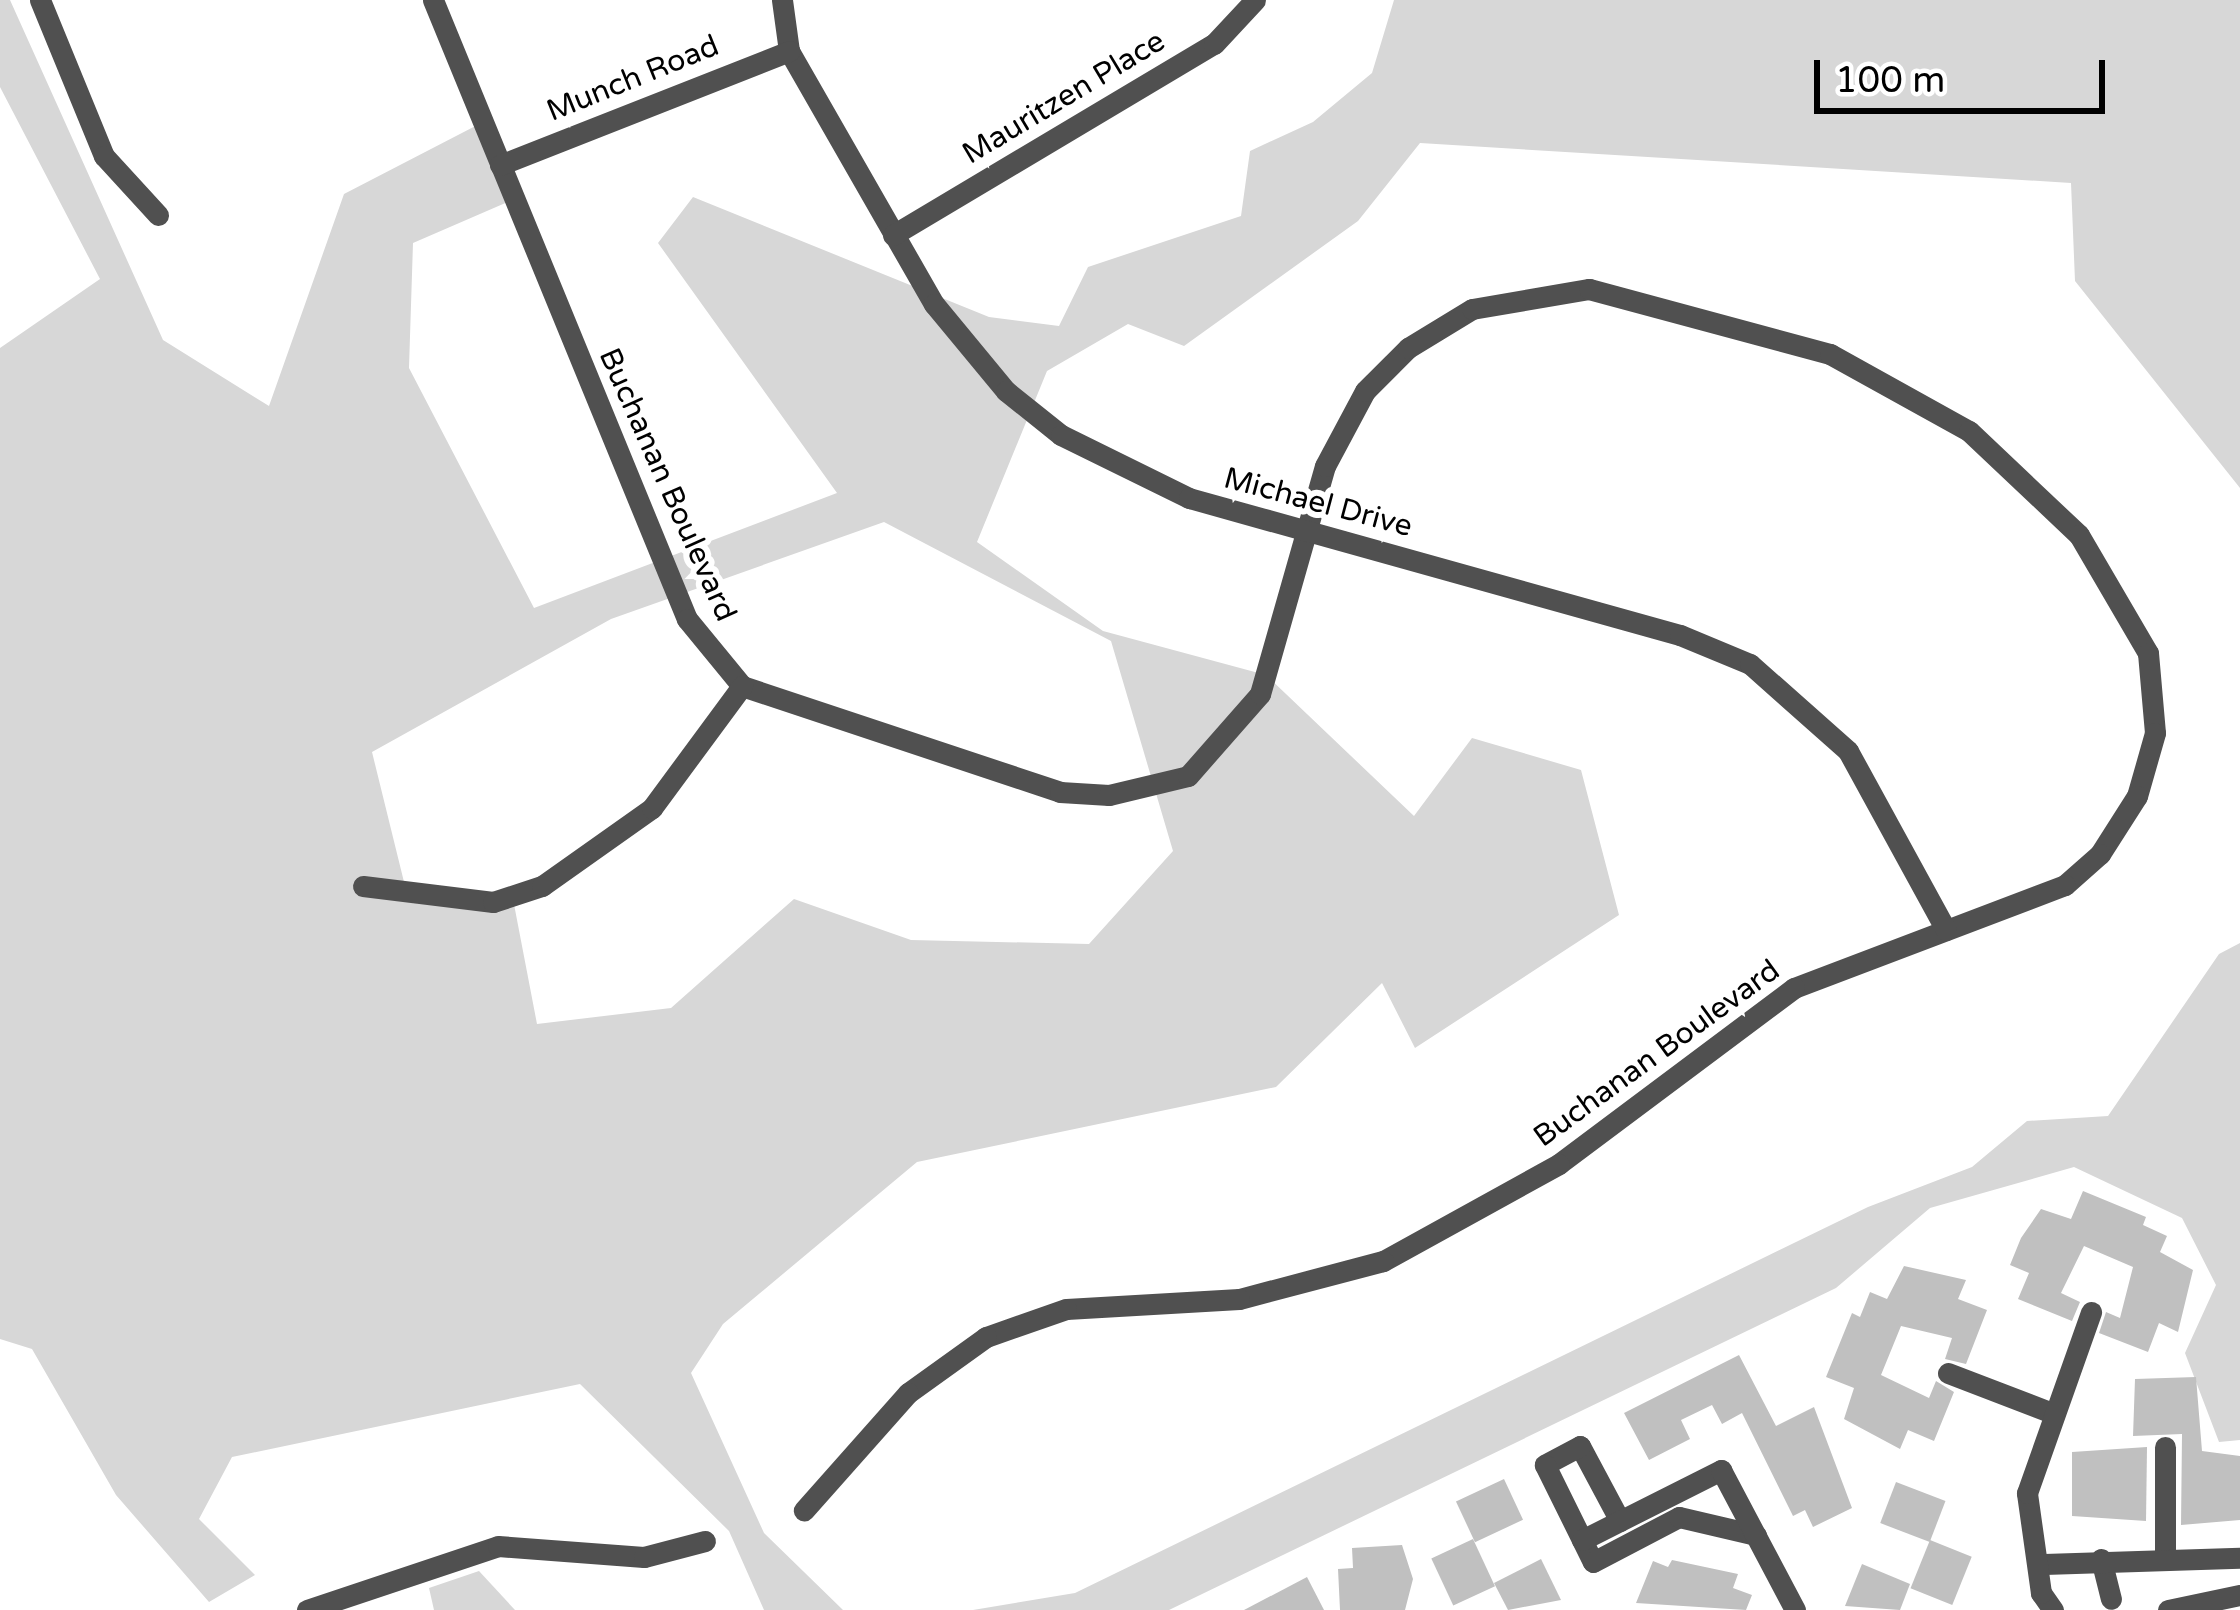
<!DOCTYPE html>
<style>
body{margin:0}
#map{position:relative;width:2240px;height:1610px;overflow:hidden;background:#fff;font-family:"Varela Round",sans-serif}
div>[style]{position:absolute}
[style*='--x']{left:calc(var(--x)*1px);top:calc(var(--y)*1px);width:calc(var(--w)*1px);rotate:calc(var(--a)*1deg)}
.green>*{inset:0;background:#d7d7d7}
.building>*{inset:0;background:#c0c0c0;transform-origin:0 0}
.street>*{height:21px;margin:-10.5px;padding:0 10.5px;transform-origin:10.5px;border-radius:10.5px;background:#505050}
span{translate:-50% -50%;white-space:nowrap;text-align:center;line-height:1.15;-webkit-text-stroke:12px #fff;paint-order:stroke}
.street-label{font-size:30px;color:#000}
.scale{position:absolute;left:1814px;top:60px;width:291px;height:54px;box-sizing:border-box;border:6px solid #000;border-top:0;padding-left:15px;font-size:36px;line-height:42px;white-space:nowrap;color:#000;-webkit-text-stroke:9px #fff;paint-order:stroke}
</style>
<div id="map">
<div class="green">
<div style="clip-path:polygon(evenodd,0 0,10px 0,163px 340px,269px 406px,344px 194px,487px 120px,519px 197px,413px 243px,409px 368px,534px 608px,837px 493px,658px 243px,693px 197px,989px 317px,1059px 326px,1088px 267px,1241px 216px,1250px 151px,1313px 122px,1372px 73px,1394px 0,2240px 0,2240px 488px,2075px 281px,2071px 183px,1420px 143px,1358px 221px,1184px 346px,1128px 324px,1047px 371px,977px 542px,1103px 631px,1266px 675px,1414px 816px,1472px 738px,1581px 770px,1619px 915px,1415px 1048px,1382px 983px,1276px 1087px,917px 1162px,723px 1324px,691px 1373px,764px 1533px,843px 1610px,764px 1610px,729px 1531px,580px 1384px,232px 1457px,199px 1519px,255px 1575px,209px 1602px,116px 1495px,32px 1349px,0 1339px,0 348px,100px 279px,0 87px,0 0,884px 522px,1111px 641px,1173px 851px,1089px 944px,911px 940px,794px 899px,671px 1008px,537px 1024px,513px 899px,405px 886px,372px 752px,611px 619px,884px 522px)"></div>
<div style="clip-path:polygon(2240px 943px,2240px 1440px,2219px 1442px,2185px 1353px,2216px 1285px,2182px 1218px,2074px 1167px,1930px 1208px,1836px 1288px,1169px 1610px,973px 1610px,1075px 1593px,1868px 1207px,1972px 1167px,2027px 1121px,2108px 1116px,2219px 954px)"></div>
<div style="clip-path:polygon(479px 1571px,515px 1610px,434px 1610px,429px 1588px)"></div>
</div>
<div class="building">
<div style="clip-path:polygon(2083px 1191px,2146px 1217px,2143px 1225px,2167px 1236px,2160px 1252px,2193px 1270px,2178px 1332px,2159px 1323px,2148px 1352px,2099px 1333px,2106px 1312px,2120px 1318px,2133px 1267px,2084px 1246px,2061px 1293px,2080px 1302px,2072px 1321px,2018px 1299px,2029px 1273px,2010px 1265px,2021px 1238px,2041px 1209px,2071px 1219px)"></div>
<div style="clip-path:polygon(1904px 1266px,1966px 1280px,1958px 1299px,1987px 1310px,1966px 1364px,1945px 1359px,1952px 1338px,1901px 1326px,1881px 1375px,1929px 1398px,1936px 1381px,1954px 1392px,1934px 1441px,1908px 1430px,1900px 1449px,1844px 1419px,1854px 1388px,1826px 1377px,1852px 1313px,1860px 1317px,1870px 1292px,1887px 1299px)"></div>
<div style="clip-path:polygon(1739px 1355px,1776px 1426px,1814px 1407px,1852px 1508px,1813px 1527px,1805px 1510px,1793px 1516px,1742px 1413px,1722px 1424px,1712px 1405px,1681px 1420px,1690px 1439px,1649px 1460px,1624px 1413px)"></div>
<div style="clip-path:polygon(2196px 1377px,2202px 1451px,2240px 1456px,2240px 1520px,2181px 1525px,2182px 1434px,2133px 1436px,2135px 1379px)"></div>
<div style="clip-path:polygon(2147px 1447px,2146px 1521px,2072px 1516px,2072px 1452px)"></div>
<div style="left:1504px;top:1479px;width:45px;height:53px;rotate:65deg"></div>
<div style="left:1896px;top:1482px;width:53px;height:44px;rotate:21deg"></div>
<div style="left:1473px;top:1539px;width:52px;height:46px;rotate:65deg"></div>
<div style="left:1930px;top:1540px;width:45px;height:52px;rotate:22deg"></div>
<div style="clip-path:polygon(1402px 1545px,1413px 1579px,1405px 1610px,1340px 1610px,1338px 1569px,1353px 1568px,1352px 1548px)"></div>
<div style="clip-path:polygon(1541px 1559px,1561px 1600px,1508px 1610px,1494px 1583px)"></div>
<div style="clip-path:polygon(1672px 1560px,1738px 1574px,1733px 1588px,1752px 1595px,1746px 1610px,1636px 1603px,1653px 1561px,1668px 1567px)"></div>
<div style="clip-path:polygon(1862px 1564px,1910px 1584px,1900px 1610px,1845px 1606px)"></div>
<div style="clip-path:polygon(1307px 1577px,1324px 1610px,1244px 1610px)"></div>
</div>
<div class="street">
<div style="--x:40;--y:0;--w:169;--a:67.7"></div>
<div style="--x:104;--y:156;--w:80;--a:47.5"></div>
<div style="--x:433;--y:0;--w:669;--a:67.69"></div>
<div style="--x:687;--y:619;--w:87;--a:50.6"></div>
<div style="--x:742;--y:686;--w:335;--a:18.4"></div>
<div style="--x:1060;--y:792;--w:49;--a:3.5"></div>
<div style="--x:1109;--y:795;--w:81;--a:-13.5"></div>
<div style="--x:1188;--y:776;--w:109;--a:-48.7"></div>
<div style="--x:1260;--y:694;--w:237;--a:-74.1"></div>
<div style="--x:1325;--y:466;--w:85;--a:-61.9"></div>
<div style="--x:1365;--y:391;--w:61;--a:-45"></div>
<div style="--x:1408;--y:348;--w:75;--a:-31.4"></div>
<div style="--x:1472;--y:309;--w:119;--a:-9.7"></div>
<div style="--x:1589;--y:289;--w:250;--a:15.1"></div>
<div style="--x:1830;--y:354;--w:159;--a:29"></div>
<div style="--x:1969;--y:431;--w:151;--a:43.4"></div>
<div style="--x:2079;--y:535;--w:137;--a:59.7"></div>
<div style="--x:2148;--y:653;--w:80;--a:85"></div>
<div style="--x:2155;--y:733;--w:66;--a:105.9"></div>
<div style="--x:2137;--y:796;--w:69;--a:122.5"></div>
<div style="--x:2100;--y:854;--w:47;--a:138.5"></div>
<div style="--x:2065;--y:885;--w:290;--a:159.2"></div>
<div style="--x:1794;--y:988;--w:294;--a:143.2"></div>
<div style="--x:1559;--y:1164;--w:201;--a:151.1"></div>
<div style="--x:1383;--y:1261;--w:149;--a:165.2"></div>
<div style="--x:1239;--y:1299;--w:173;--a:176.7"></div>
<div style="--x:1066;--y:1309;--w:85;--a:160.7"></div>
<div style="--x:986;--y:1337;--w:96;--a:144.3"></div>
<div style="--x:908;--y:1393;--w:157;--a:131.6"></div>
<div style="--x:782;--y:0;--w:51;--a:82.2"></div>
<div style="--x:789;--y:51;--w:292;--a:60.2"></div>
<div style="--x:934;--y:304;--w:113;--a:50.4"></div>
<div style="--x:1006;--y:391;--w:70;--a:38.7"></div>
<div style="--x:1061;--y:435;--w:143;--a:26.2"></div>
<div style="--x:1189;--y:498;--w:510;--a:15.59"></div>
<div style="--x:1680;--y:635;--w:76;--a:22.5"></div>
<div style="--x:1750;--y:664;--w:131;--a:41.6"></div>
<div style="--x:1848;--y:751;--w:204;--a:61.3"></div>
<div style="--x:500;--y:165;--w:311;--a:-21.5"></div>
<div style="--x:893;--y:235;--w:374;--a:-30.8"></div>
<div style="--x:1214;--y:44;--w:60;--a:-47"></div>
<div style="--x:363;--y:886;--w:131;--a:7"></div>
<div style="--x:493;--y:902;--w:52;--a:-18.1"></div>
<div style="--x:542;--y:886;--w:135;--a:-35.3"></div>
<div style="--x:652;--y:808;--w:152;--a:-53.6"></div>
<div style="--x:1948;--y:1373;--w:111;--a:21"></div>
<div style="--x:2165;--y:1447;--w:111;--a:90"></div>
<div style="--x:1620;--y:1521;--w:85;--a:-118.1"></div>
<div style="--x:1580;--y:1446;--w:40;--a:152"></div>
<div style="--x:1545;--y:1465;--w:108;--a:63.7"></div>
<div style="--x:1593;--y:1562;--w:97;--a:-27.6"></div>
<div style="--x:1679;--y:1517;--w:79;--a:13.2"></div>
<div style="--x:1582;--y:1540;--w:156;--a:-26.7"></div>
<div style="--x:1721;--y:1470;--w:158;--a:62.1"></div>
<div style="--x:2101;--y:1559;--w:41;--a:76"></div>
<div style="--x:2044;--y:1564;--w:196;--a:-1.8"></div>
<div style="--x:307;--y:1610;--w:201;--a:-18.5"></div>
<div style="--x:498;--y:1546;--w:146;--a:4.3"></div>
<div style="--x:644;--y:1557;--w:63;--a:-14.7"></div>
<div style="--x:2053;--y:1610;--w:21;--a:-125"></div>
<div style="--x:2041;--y:1593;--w:101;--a:-98"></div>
<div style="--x:2027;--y:1493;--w:192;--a:-70.5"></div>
<div style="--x:2168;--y:1610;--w:74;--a:-11.8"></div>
</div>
<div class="street-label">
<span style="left:633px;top:79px;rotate:-22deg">Munch Road</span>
<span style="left:1064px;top:98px;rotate:-31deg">Mauritzen Place</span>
<span style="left:667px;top:485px;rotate:66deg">Buchanan Boulevard</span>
<span style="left:1318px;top:503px;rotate:15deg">Michael Drive</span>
<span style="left:1657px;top:1054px;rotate:-36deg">Buchanan Boulevard</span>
</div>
<div class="scale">100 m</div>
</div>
